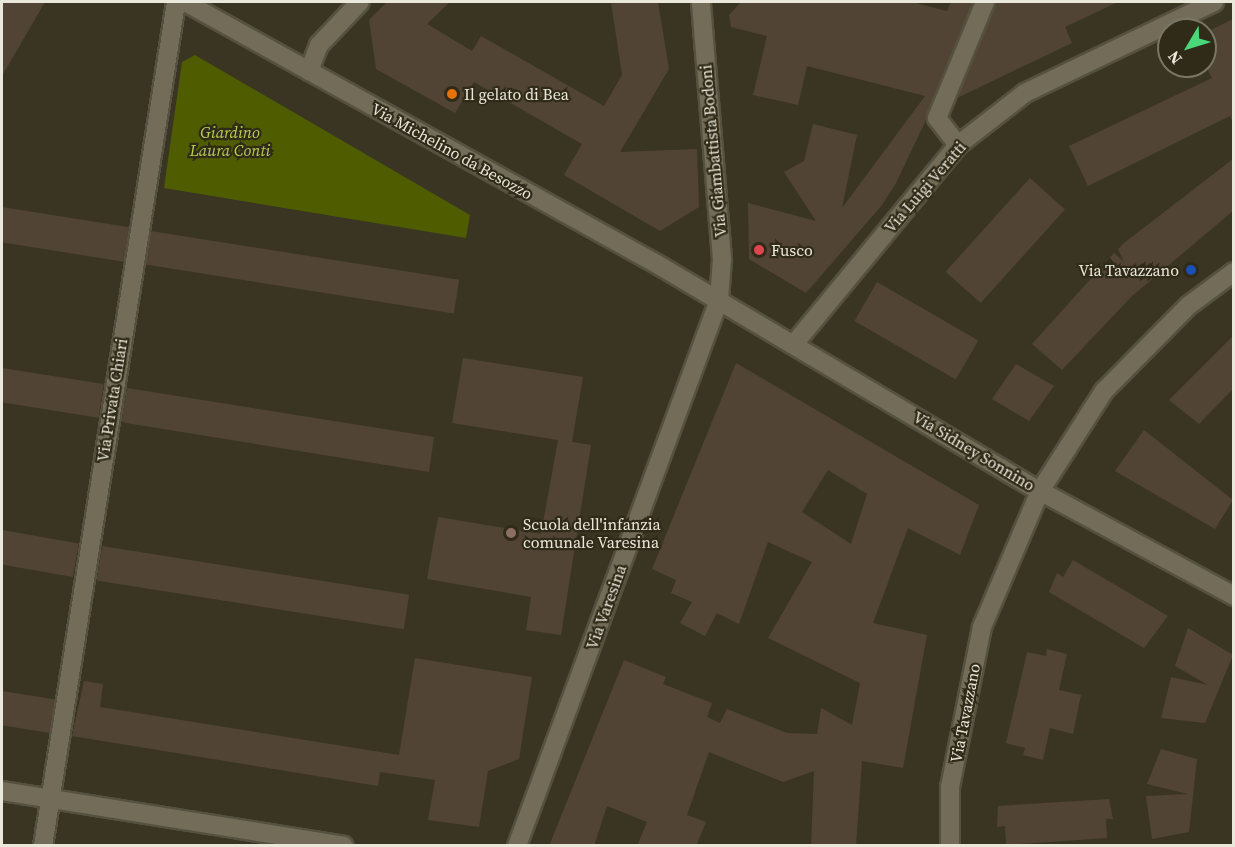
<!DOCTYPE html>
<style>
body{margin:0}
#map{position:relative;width:1235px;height:847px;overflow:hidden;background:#3a3522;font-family:"Source Serif 4",serif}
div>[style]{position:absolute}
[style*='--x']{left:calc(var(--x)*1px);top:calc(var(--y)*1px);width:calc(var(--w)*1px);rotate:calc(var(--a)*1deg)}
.green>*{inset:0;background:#4f5c00}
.building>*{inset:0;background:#524435;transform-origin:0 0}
.roads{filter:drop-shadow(2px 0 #555140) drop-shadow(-2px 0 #555140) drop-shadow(0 2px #555140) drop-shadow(0 -2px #555140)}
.street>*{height:18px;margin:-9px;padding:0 9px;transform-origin:9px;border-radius:9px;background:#726c58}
.dots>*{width:16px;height:16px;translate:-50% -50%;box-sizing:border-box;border:3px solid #302b18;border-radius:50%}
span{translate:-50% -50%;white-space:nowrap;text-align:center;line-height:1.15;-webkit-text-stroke:4.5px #302b18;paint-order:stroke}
.poi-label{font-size:16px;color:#eae7db}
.left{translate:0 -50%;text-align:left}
.right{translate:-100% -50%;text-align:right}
.park-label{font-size:16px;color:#b8cf52;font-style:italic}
.street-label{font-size:16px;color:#eae7db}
.frame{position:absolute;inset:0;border:3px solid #eae7db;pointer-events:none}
.north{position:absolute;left:1157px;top:18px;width:60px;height:60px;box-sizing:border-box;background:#302b18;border:2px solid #7a7666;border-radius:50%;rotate:232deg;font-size:16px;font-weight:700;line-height:24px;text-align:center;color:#eae7db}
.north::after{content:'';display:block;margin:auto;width:21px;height:27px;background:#49d778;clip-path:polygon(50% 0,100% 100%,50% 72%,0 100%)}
</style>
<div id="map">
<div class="green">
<div style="clip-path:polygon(195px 55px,470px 215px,466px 238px,164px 188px,182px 62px)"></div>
</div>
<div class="building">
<div style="clip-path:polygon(2px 2px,45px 2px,2px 76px)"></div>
<div style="clip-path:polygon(387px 2px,450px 2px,427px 24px,472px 51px,481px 36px,604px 106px,622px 75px,611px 2px,658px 2px,669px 69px,620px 152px,697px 149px,699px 207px,660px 231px,564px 175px,582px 144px,474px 82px,455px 113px,376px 69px,369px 20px)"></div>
<div style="clip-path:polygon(741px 2px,912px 2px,947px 11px,951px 2px,973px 2px,926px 120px,896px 183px,882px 205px,806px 293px,749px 259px,748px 203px,816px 221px,784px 172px,804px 161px,813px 124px,857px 135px,842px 208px,925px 96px,807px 66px,798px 105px,753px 95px,767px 36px,731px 27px,729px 15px)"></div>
<div style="clip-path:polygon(996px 2px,1118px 2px,1065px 27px,1072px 43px,957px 98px)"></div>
<div style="clip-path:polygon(1233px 19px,1233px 123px,1230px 116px,1088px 186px,1069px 146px,1212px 78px,1205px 64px,1205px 33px)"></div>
<div style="clip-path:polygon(1233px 159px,1233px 211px,1132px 296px,1062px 370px,1032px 344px,1114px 253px,1124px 262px,1118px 249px,1124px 243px)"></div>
<div style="left:1030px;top:178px;width:47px;height:126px;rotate:42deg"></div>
<div style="left:2px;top:207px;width:129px;height:35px;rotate:9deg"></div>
<div style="left:151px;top:231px;width:312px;height:34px;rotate:9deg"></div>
<div style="left:877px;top:282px;width:117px;height:45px;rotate:30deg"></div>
<div style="clip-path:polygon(1233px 336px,1233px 389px,1199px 424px,1169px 400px)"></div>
<div style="clip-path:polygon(463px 358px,583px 377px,572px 442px,591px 445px,561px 635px,526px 630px,531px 597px,427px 579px,438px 517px,541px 534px,558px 440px,452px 423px)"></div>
<div style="clip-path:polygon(evenodd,736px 363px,979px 505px,960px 555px,908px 528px,873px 623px,927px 635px,903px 768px,862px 761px,856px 846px,811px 846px,814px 771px,783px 782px,709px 752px,687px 815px,706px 822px,696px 846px,637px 846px,647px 822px,607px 806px,594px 846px,549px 846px,624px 660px,666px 677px,663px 684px,712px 703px,707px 717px,720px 723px,727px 709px,787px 733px,817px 734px,821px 708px,852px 725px,860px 683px,768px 638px,812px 562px,768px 542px,739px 624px,717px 613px,705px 636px,680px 623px,692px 602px,671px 593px,676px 580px,652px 569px,736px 363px,828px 470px,867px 494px,851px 544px,802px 512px,828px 470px)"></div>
<div style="clip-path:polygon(1016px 364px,1054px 386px,1029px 421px,992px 399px)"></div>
<div style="left:2px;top:368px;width:103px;height:34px;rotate:9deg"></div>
<div style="clip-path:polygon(127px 388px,434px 437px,429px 472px,126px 423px,121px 421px)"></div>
<div style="clip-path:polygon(1144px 430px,1233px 500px,1215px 529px,1115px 471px)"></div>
<div style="left:2px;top:530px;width:78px;height:34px;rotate:10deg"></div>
<div style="left:102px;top:546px;width:311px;height:35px;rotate:9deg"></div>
<div style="clip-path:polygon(1073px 560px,1168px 616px,1144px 648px,1049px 592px,1057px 573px,1063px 577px)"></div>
<div style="clip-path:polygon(1188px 628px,1233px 655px,1205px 723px,1161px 718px,1171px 677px,1208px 685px,1175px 666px)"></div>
<div style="clip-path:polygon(1047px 649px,1067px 654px,1059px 690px,1081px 695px,1073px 734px,1050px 728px,1043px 760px,1023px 755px,1025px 748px,1006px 743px,1027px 652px,1046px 656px)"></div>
<div style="clip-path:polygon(415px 658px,532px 677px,519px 759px,488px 771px,479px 827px,428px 820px,435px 780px,380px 772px,378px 786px,72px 736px,84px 681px,103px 684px,100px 707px,399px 755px)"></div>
<div style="left:2px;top:691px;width:54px;height:34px;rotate:9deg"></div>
<div style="clip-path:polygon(1161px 749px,1197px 759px,1189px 832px,1152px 839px,1146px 796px,1188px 794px,1147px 784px)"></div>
<div style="clip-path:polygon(1109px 799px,1113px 819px,1106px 819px,1107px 838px,1006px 845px,1005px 826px,997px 827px,998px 806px)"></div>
</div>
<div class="roads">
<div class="street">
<div style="--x:185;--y:2;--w:546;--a:29.05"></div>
<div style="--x:662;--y:267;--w:439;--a:30.7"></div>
<div style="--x:1040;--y:491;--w:221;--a:28.4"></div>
<div style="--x:309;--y:71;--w:28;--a:-69"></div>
<div style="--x:319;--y:45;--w:59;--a:-46.4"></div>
<div style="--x:958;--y:145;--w:34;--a:-128"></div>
<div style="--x:937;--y:118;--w:126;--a:-67.5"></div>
<div style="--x:794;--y:344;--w:258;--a:-50.5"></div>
<div style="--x:958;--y:145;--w:85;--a:-37.8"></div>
<div style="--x:1025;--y:93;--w:210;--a:-25.7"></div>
<div style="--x:2;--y:791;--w:346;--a:9.1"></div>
<div style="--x:43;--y:846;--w:854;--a:-81.04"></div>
<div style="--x:517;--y:846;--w:582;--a:-69.7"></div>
<div style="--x:719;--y:300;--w:41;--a:-85.8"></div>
<div style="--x:722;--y:259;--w:258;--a:-94.7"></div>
<div style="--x:950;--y:846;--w:59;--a:-90"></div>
<div style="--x:950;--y:787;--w:163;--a:-78.7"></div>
<div style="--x:982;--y:627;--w:148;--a:-66.9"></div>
<div style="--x:1040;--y:491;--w:119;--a:-57.4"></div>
<div style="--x:1104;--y:391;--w:120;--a:-45.3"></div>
<div style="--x:1188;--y:306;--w:57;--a:-36.5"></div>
</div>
</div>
<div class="dots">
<div style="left:452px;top:94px;background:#e8710a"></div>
<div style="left:759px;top:250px;background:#e0444e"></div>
<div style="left:1191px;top:270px;background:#1a4fb4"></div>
<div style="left:511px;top:533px;background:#8d6e63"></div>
</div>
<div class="poi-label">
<span class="left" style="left:464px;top:94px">Il gelato di Bea</span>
<span class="left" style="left:771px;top:250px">Fusco</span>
<span class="right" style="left:1179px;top:270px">Via Tavazzano</span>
<span class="left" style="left:523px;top:533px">Scuola dell'infanzia<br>comunale Varesina</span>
</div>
<div class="park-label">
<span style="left:230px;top:141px">Giardino<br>Laura Conti</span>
</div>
<div class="street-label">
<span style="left:452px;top:151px;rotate:29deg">Via Michelino da Besozzo</span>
<span style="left:713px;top:151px;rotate:-95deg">Via Giambattista Bodoni</span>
<span style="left:925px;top:187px;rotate:-49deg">Via Luigi Veratti</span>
<span style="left:112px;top:400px;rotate:-81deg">Via Privata Chiari</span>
<span style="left:974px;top:451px;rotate:31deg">Via Sidney Sonnino</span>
<span style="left:606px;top:607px;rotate:-70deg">Via Varesina</span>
<span style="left:965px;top:713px;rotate:-79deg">Via Tavazzano</span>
</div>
<div class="frame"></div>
<div class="north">N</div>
</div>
